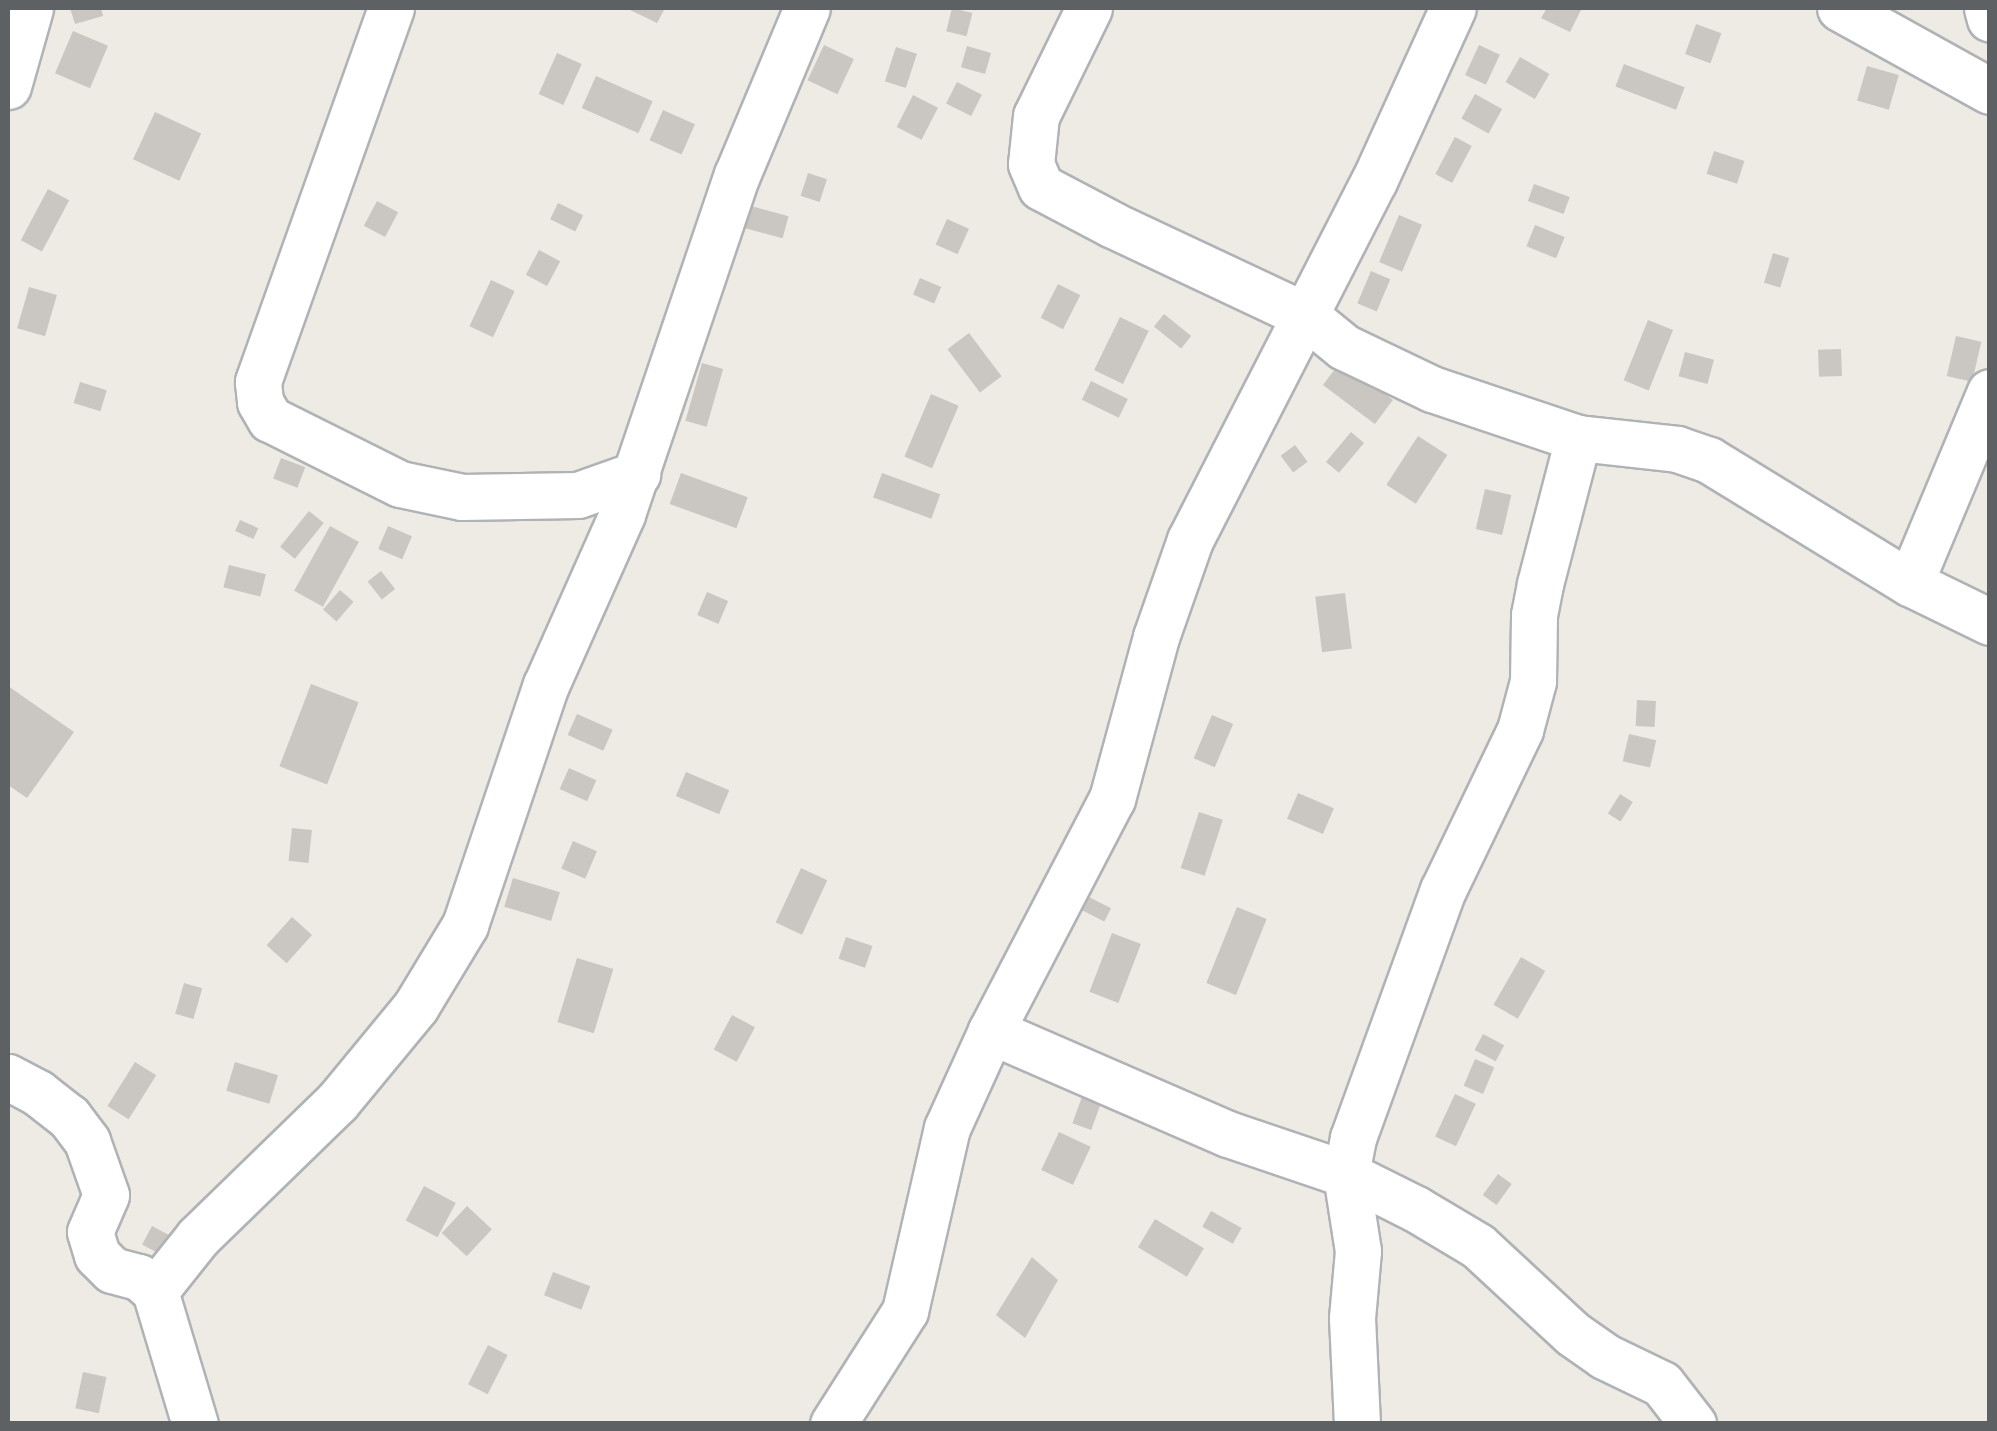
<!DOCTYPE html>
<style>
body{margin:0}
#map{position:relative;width:1997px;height:1431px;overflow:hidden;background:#eeebe5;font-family:"Varela Round",sans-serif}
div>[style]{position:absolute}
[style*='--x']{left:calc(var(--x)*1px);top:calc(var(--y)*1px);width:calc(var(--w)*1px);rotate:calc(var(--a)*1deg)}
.building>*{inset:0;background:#cac6c1;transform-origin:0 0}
.roads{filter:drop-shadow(2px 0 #b0b3b6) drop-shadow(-2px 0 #b0b3b6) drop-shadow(0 2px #b0b3b6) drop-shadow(0 -2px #b0b3b6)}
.minor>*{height:45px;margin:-22.5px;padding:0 22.5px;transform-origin:22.5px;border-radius:22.5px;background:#fff}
span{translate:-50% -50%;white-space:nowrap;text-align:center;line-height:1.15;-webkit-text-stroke:8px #fff;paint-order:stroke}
.frame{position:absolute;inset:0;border:10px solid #5d6164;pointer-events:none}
</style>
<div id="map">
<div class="building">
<div style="clip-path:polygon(70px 8px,101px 8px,103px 16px,75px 24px)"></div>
<div style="clip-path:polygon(626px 8px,665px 8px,657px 23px)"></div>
<div style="left:952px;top:8px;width:21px;height:24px;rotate:14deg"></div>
<div style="clip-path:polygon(1547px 8px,1582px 8px,1570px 32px,1541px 18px)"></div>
<div style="left:1696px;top:24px;width:27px;height:32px;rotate:20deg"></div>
<div style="left:73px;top:31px;width:38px;height:46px;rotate:23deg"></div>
<div style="left:824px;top:45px;width:33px;height:39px;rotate:25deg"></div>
<div style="left:1479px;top:45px;width:23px;height:33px;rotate:25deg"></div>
<div style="left:967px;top:46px;width:25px;height:22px;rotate:16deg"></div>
<div style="left:896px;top:47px;width:22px;height:36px;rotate:18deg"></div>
<div style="left:557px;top:53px;width:27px;height:45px;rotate:24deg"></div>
<div style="left:1520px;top:57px;width:34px;height:29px;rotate:30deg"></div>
<div style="left:1624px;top:64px;width:65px;height:24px;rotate:21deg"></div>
<div style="left:1867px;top:66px;width:33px;height:36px;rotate:16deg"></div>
<div style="left:596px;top:76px;width:62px;height:35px;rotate:24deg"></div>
<div style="left:957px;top:82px;width:28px;height:24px;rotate:27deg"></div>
<div style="left:1475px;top:94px;width:31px;height:28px;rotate:29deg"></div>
<div style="left:913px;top:95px;width:28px;height:36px;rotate:27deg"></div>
<div style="left:663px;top:110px;width:35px;height:33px;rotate:24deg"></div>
<div style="left:155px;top:112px;width:51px;height:52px;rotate:25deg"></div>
<div style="left:1455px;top:137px;width:19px;height:42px;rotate:28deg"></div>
<div style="left:1714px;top:151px;width:32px;height:24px;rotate:18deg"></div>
<div style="left:808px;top:173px;width:20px;height:24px;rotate:18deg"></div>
<div style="left:1534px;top:184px;width:38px;height:18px;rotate:20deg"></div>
<div style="left:48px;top:189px;width:24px;height:58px;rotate:28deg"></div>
<div style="left:377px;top:201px;width:24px;height:28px;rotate:28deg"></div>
<div style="left:558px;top:203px;width:28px;height:18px;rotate:26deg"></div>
<div style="left:747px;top:205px;width:43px;height:23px;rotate:15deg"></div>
<div style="left:1399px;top:215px;width:25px;height:51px;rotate:23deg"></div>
<div style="left:947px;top:219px;width:24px;height:28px;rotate:24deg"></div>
<div style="left:1535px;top:225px;width:32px;height:23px;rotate:22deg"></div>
<div style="left:539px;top:250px;width:24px;height:28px;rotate:28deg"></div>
<div style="left:1773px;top:253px;width:17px;height:31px;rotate:17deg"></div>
<div style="left:1371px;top:271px;width:21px;height:35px;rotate:23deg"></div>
<div style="left:920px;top:278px;width:23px;height:18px;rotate:23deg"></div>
<div style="left:491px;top:280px;width:26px;height:51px;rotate:25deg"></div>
<div style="left:1058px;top:284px;width:25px;height:38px;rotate:27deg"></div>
<div style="left:29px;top:287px;width:29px;height:43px;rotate:16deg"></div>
<div style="left:1164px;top:314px;width:35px;height:16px;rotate:39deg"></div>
<div style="left:1120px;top:317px;width:32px;height:59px;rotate:26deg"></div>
<div style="left:1648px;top:320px;width:27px;height:65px;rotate:22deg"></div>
<div style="left:969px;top:333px;width:54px;height:27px;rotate:53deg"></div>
<div style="left:1956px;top:336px;width:26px;height:41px;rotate:13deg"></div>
<div style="left:1841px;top:349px;width:27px;height:23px;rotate:88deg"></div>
<div style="left:1685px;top:352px;width:30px;height:25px;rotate:15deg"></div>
<div style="left:1341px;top:361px;width:65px;height:30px;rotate:37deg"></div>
<div style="left:702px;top:363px;width:22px;height:60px;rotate:16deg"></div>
<div style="left:1091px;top:381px;width:41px;height:21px;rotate:26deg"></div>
<div style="left:80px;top:382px;width:28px;height:22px;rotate:17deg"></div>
<div style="left:931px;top:394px;width:30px;height:68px;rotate:23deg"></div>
<div style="left:1351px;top:432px;width:17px;height:39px;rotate:40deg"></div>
<div style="left:1418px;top:436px;width:35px;height:58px;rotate:33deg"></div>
<div style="left:1295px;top:445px;width:21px;height:18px;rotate:53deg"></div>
<div style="left:281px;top:458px;width:26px;height:22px;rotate:21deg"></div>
<div style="left:681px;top:473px;width:71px;height:33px;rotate:20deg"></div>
<div style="left:882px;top:473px;width:62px;height:26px;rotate:20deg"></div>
<div style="left:1485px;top:489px;width:27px;height:41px;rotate:13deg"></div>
<div style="left:309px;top:511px;width:19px;height:46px;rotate:39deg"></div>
<div style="left:240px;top:520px;width:20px;height:12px;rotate:24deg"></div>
<div style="left:330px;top:526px;width:33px;height:74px;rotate:29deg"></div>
<div style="left:388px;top:526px;width:26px;height:25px;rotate:23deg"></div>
<div style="left:229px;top:565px;width:38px;height:23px;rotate:14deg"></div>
<div style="left:381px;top:571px;width:23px;height:17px;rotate:52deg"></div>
<div style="left:340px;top:590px;width:18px;height:26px;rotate:41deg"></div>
<div style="left:707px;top:592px;width:23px;height:25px;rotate:23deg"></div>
<div style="left:1345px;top:593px;width:56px;height:30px;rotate:83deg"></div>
<div style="left:311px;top:684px;width:51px;height:88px;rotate:21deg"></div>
<div style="clip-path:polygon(8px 686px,74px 732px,27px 798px,8px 785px)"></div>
<div style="left:1637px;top:700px;width:19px;height:26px;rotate:3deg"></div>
<div style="left:577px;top:714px;width:39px;height:23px;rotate:24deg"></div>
<div style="left:1212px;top:715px;width:23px;height:47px;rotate:23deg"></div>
<div style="left:1629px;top:734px;width:28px;height:28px;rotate:13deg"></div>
<div style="left:569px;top:768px;width:30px;height:23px;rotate:24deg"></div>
<div style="left:686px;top:772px;width:47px;height:26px;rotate:23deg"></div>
<div style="left:1298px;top:793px;width:39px;height:28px;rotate:23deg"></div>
<div style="left:1620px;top:794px;width:15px;height:23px;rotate:32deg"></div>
<div style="left:1199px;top:812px;width:25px;height:59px;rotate:18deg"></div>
<div style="left:292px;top:828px;width:20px;height:33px;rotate:6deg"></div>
<div style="left:573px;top:841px;width:26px;height:30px;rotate:23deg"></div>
<div style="left:801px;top:868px;width:29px;height:60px;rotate:25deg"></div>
<div style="left:513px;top:878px;width:49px;height:30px;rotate:17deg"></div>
<div style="left:1087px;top:896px;width:27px;height:15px;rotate:27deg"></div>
<div style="left:1237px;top:907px;width:32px;height:82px;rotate:22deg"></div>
<div style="left:292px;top:917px;width:27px;height:38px;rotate:42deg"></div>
<div style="left:1112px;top:933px;width:31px;height:63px;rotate:21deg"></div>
<div style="left:846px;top:937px;width:28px;height:23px;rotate:19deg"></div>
<div style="left:1521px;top:957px;width:28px;height:55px;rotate:30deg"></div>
<div style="left:577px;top:958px;width:38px;height:67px;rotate:17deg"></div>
<div style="left:184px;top:983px;width:19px;height:32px;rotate:16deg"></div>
<div style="left:732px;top:1015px;width:26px;height:39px;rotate:28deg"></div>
<div style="left:1483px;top:1034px;width:24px;height:18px;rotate:28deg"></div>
<div style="left:1475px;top:1059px;width:21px;height:29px;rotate:23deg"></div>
<div style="left:135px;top:1062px;width:25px;height:52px;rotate:32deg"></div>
<div style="left:235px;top:1062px;width:45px;height:30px;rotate:17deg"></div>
<div style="left:1083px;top:1094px;width:20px;height:31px;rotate:20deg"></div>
<div style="left:1455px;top:1094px;width:23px;height:47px;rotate:25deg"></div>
<div style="left:1059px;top:1132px;width:35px;height:42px;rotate:25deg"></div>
<div style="left:1498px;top:1174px;width:17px;height:26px;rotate:36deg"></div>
<div style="left:424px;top:1186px;width:36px;height:39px;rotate:28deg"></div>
<div style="left:467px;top:1206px;width:34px;height:37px;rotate:43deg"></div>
<div style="left:1211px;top:1211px;width:35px;height:18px;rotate:29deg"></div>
<div style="left:1155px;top:1219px;width:57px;height:33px;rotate:31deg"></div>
<div style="left:152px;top:1226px;width:21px;height:21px;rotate:28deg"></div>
<div style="clip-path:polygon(1032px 1257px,1058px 1280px,1025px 1338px,996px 1315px)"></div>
<div style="left:553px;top:1272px;width:40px;height:25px;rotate:21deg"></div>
<div style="left:488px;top:1345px;width:22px;height:44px;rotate:27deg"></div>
<div style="left:83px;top:1372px;width:24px;height:37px;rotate:12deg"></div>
</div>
<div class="roads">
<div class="minor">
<div style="--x:391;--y:8;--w:397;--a:109.6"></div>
<div style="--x:258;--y:382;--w:20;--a:84"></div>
<div style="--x:260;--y:402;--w:20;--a:60"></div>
<div style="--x:270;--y:419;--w:145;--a:26.6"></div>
<div style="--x:400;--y:484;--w:63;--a:11.8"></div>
<div style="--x:462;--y:497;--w:116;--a:-1"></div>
<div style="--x:578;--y:495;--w:63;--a:-19.6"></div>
<div style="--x:1089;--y:8;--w:120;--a:116.1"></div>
<div style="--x:1036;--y:116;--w:48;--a:95.9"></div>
<div style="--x:1031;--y:164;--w:25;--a:67"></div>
<div style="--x:1041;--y:187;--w:81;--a:27.8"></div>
<div style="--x:1113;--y:225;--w:213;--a:25.2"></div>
<div style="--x:1306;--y:316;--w:49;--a:39.2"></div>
<div style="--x:1344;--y:347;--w:98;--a:25.5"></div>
<div style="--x:1432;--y:389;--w:154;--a:18.6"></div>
<div style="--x:1578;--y:438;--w:100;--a:6.3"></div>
<div style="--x:1677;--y:449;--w:34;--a:19"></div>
<div style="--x:1709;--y:460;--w:236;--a:31.5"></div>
<div style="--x:1910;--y:583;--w:89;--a:26"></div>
<div style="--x:1840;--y:8;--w:171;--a:29"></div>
<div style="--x:1987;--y:8;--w:11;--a:75"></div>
<div style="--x:8;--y:86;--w:81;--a:-74.2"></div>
<div style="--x:1910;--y:583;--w:207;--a:-67.3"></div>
<div style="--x:991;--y:1031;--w:258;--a:23.5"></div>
<div style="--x:1228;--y:1134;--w:125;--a:18.7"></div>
<div style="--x:1346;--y:1174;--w:78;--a:26.6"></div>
<div style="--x:1416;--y:1209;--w:72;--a:30.8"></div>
<div style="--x:1478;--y:1246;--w:129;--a:42.8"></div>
<div style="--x:1573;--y:1334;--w:38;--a:35"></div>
<div style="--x:1604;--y:1356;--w:64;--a:25.8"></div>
<div style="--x:1662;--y:1384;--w:51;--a:52.2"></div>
<div style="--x:8;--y:1077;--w:34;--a:28"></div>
<div style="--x:38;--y:1093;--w:39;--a:38"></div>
<div style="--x:69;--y:1117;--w:30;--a:53"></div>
<div style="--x:87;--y:1141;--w:57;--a:70.6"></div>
<div style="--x:106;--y:1195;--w:40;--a:113.4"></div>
<div style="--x:90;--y:1232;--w:24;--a:73"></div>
<div style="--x:97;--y:1255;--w:21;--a:45"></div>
<div style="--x:112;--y:1270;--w:28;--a:15"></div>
<div style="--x:139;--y:1277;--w:21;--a:41"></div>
<div style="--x:155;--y:1291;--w:139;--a:73.3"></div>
<div style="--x:155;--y:1291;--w:69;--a:-51.5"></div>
<div style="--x:198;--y:1237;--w:194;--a:-44.2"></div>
<div style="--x:337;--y:1102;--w:124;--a:-50.5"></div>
<div style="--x:416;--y:1006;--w:95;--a:-58.8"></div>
<div style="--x:465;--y:925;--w:253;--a:-71.4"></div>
<div style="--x:546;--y:685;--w:187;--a:-66"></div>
<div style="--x:622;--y:514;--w:358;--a:-71.3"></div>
<div style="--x:737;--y:175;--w:181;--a:-67.3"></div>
<div style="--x:833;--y:1424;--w:134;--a:-57.5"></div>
<div style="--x:905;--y:1311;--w:188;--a:-77.1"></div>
<div style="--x:947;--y:1128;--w:107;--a:-65.6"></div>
<div style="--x:991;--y:1031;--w:262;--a:-62.5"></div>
<div style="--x:1112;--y:799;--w:168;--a:-74.8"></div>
<div style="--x:1156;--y:637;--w:103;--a:-70.7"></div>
<div style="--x:1190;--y:540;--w:403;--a:-62.9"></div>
<div style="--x:1374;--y:181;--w:190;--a:-65.5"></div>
<div style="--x:1357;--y:1424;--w:106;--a:-92.7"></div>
<div style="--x:1352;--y:1318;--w:67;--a:-84.9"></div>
<div style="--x:1358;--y:1251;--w:78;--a:-98.9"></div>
<div style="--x:1346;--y:1174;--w:37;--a:-79"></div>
<div style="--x:1353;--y:1138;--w:264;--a:-70.1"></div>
<div style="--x:1443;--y:890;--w:178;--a:-64.3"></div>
<div style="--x:1520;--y:730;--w:51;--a:-75.1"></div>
<div style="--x:1533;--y:681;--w:66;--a:-89.1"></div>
<div style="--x:1534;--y:615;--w:32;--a:-79"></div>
<div style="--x:1540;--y:584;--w:151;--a:-75.4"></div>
</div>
</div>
<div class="frame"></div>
</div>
